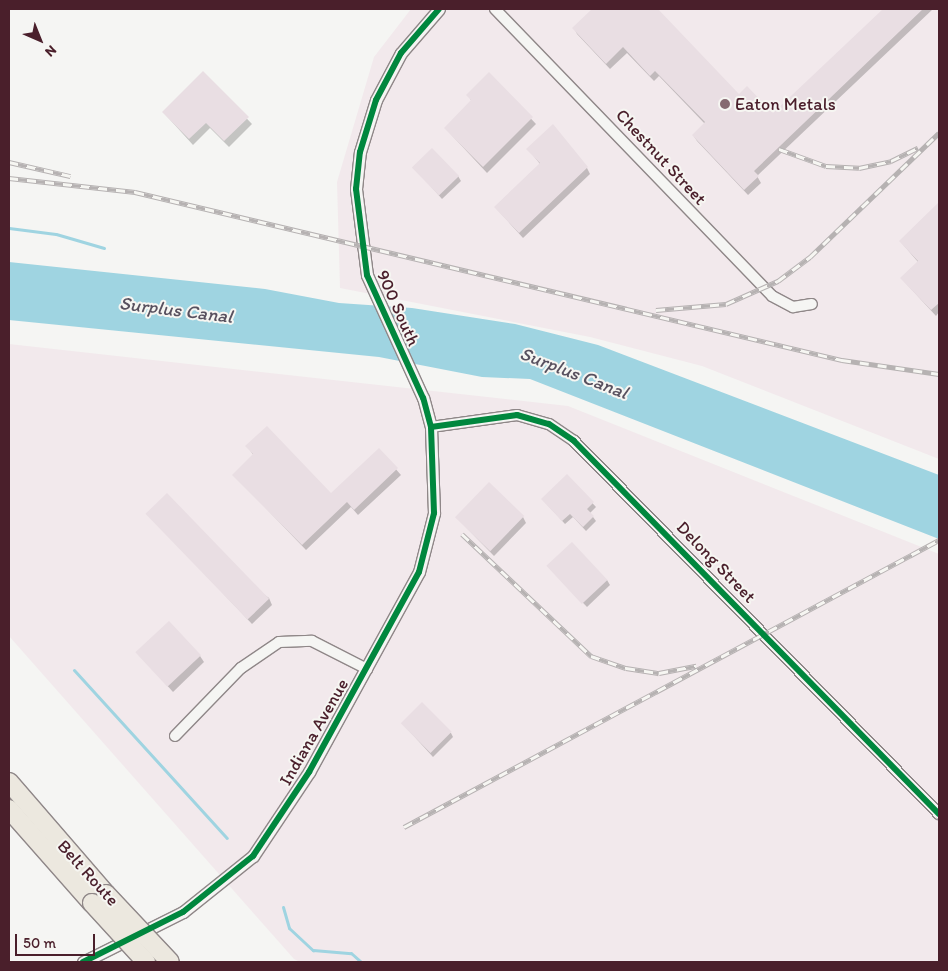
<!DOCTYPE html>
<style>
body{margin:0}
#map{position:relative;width:948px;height:971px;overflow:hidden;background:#f5f5f3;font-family:Itim,sans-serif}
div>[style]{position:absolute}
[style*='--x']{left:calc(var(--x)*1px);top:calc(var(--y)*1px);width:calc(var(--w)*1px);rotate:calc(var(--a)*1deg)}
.built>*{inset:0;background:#f2e9ec}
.water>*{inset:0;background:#9fd4e1}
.shadow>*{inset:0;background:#0003}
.stream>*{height:3px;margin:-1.5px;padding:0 1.5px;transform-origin:1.5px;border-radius:1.5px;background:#9fd4e1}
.building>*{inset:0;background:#e9dee3;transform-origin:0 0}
.roads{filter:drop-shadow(1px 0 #8f8788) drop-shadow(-1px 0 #8f8788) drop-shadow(0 1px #8f8788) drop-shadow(0 -1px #8f8788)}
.minor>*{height:10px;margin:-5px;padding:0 5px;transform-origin:5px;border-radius:5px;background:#f5f5f3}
.tertiary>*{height:11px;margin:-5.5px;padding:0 5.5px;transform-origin:5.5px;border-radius:5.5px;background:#f5f5f3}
.motorway>*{height:18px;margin:-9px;padding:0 9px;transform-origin:9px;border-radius:9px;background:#ece8df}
.rail>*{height:5px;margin-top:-2.5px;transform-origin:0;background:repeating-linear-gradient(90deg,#f6f6f2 0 9px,#b6b2b2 0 18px);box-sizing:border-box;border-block:1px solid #b6b2b2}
.bridges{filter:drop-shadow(1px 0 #8f8788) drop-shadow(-1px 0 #8f8788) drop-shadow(0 1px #8f8788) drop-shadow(0 -1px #8f8788)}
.motorway-bridge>*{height:18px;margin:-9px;padding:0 9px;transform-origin:9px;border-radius:9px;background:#ece8df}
.cycleway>*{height:6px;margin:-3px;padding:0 3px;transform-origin:3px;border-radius:3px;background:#00873e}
.dots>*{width:14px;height:14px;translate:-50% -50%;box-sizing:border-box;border:2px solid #f6f6f2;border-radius:50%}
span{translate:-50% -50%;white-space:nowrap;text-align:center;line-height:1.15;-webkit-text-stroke:4px #f6f6f2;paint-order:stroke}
.poi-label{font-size:18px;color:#4a1f2b}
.left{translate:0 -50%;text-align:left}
.street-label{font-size:18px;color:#4a1f2b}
.water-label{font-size:19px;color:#58515f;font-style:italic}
.frame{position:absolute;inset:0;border:10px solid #4a1f2b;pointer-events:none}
.north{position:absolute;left:15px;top:15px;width:50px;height:50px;-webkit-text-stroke:4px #f6f6f2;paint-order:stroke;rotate:136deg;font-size:14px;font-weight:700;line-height:20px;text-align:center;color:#4a1f2b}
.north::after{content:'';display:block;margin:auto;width:18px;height:22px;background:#4a1f2b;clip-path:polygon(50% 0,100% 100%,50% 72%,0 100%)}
.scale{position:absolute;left:15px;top:934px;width:80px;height:22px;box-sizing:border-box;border:2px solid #4a1f2b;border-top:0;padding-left:6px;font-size:15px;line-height:18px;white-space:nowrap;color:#4a1f2b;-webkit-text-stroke:4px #f6f6f2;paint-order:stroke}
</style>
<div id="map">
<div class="built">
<div style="clip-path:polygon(411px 9px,939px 9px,939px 459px,702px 366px,590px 337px,340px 288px,337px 182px,374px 57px)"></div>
<div style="clip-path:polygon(9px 344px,568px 406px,939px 554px,939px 962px,300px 962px,294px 959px,9px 636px)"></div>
</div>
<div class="water">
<div style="clip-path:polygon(9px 262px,265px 289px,339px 303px,412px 308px,515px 324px,598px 345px,939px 475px,939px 539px,530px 379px,482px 377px,379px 357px,9px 320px)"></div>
</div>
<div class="shadow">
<div style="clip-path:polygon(594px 9px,656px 9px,739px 96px,773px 115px,884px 9px,933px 9px,757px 176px,761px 183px,748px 195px,697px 141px,693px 135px,705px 124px,659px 76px,654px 81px,627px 53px,610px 69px,577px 34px,574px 28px)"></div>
<div style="clip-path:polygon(203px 73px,252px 124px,229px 147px,210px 128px,193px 145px,163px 112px)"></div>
<div style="clip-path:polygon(489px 74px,536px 124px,487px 173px,445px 128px,472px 102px,468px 95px)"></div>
<div style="clip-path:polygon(528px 149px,587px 168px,590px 174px,523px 238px,495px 207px,540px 164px)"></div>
<div style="clip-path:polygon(414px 167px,458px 176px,461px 181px,442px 199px)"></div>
<div style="clip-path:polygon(939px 203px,939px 312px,936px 316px,901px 278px,918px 262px,900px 241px)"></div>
<div style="clip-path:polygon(247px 446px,331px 494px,379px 450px,401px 475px,358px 515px,351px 507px,306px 550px,234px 475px,254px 456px)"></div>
<div style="clip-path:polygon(567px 476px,596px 507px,590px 513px,596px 521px,586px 531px,573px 517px,565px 524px,543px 500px)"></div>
<div style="clip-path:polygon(148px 514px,269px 598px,272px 605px,252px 624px)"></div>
<div style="clip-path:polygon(456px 517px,523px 517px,526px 523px,494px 556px)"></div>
<div style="clip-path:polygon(549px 567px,607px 580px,610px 585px,587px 607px)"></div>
<div style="clip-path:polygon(138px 653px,200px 656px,204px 662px,173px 692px)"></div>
<div style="clip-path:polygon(402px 723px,451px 733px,453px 737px,433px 757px)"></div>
</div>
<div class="stream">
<div style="--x:9;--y:228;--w:47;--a:7.3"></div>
<div style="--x:56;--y:234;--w:50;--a:16.3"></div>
<div style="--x:74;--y:670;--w:227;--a:47.7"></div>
<div style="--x:283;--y:907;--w:22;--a:74"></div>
<div style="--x:289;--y:928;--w:33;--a:43"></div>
<div style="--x:313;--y:950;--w:38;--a:5"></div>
<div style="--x:351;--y:953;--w:13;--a:42"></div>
</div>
<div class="building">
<div style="clip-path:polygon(592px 9px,658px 9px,739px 94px,747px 86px,773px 113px,883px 9px,923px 9px,754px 171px,759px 176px,744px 190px,692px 135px,705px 122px,655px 71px,650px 76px,623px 47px,606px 64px,572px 28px)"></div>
<div style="clip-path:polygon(203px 71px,249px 117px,224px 141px,206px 123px,189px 139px,162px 112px)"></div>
<div style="clip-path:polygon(489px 72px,533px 117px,483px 167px,444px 128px,471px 100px,466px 95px)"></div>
<div style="clip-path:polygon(553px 124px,588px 167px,519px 233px,494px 207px,540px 163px,526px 149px)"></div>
<div style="left:432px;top:148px;width:39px;height:28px;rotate:46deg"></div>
<div style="clip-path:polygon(939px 202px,939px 303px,931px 310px,900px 278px,918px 261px,899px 241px)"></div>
<div style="clip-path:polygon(267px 426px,331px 493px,379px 448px,398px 468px,354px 510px,347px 502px,302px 545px,232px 475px,253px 454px,245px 446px)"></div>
<div style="clip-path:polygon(567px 474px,594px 502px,587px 509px,594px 516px,583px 527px,570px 514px,562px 521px,541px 499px)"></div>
<div style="left:489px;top:482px;width:49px;height:49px;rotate:44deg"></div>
<div style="left:167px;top:493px;width:147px;height:30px;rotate:46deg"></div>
<div style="left:572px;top:542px;width:52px;height:35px;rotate:47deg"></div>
<div style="left:169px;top:621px;width:47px;height:46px;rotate:47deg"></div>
<div style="left:422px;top:702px;width:42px;height:30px;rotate:45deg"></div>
</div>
<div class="roads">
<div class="minor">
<div style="--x:495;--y:9;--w:399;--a:46"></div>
<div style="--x:772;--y:296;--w:24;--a:28"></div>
<div style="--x:793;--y:307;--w:19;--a:-9"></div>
<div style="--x:431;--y:427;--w:87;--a:-7.9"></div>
<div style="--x:517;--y:415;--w:33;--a:16"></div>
<div style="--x:549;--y:424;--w:30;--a:34"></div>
<div style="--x:574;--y:441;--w:522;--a:45.62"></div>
<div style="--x:175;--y:736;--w:95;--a:-45.9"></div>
<div style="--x:241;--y:668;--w:46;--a:-34.4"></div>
<div style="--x:279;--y:642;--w:33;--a:-2"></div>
<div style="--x:312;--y:641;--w:62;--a:27"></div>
</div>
<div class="tertiary">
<div style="--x:83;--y:962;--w:112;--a:-26.6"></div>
<div style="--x:183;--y:912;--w:90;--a:-38.7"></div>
<div style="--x:253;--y:856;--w:101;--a:-56.3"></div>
<div style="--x:309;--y:772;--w:228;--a:-61.2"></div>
<div style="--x:419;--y:572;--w:61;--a:-75.7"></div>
<div style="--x:434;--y:513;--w:86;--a:-92"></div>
<div style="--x:431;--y:427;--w:30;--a:-105"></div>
<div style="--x:423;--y:398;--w:135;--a:-114.5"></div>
<div style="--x:367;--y:275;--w:87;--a:-97.3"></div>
<div style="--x:356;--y:189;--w:37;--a:-84"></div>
<div style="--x:360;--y:152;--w:54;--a:-72.9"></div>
<div style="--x:376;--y:100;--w:53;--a:-62"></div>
<div style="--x:401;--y:53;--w:58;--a:-49.2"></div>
</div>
<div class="motorway">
<div style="--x:9;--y:782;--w:148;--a:49.1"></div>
<div style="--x:9;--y:809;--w:125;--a:48.6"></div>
</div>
</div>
<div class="rail">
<div style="--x:779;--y:149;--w:50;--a:19.9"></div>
<div style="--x:826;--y:166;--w:33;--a:3"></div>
<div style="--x:859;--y:168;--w:33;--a:-12"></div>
<div style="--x:891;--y:161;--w:30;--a:-26"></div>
<div style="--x:9;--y:162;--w:63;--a:12.9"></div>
<div style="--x:9;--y:178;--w:127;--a:6.3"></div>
<div style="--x:135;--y:192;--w:727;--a:13.37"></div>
<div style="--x:842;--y:360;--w:98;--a:8.2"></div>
<div style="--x:656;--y:310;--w:70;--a:-4.9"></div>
<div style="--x:726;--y:304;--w:57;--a:-23.9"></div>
<div style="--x:778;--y:281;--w:40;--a:-37"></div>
<div style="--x:810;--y:257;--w:179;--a:-43.9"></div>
<div style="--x:462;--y:534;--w:178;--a:43.4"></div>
<div style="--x:591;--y:656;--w:37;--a:19"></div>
<div style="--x:626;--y:668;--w:33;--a:9"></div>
<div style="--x:659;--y:673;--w:38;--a:-11"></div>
<div style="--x:404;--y:827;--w:607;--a:-28.21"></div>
</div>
<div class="bridges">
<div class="motorway-bridge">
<div style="--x:106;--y:894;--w:93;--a:46.7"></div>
<div style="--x:92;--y:903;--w:80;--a:47.5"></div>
</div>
</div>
<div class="cycleway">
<div style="--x:431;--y:427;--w:87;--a:-7.9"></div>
<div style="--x:517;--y:415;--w:33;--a:16"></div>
<div style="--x:549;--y:424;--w:30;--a:34"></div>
<div style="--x:574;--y:441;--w:522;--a:45.62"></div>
<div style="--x:83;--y:962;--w:112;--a:-26.6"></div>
<div style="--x:183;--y:912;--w:90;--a:-38.7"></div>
<div style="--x:253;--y:856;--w:101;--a:-56.3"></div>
<div style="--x:309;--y:772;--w:228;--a:-61.2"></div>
<div style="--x:419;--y:572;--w:61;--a:-75.7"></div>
<div style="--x:434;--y:513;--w:86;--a:-92"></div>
<div style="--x:431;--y:427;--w:30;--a:-105"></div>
<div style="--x:423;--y:398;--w:135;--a:-114.5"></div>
<div style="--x:367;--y:275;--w:87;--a:-97.3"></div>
<div style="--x:356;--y:189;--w:37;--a:-84"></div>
<div style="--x:360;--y:152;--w:54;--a:-72.9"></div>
<div style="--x:376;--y:100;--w:53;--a:-62"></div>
<div style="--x:401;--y:53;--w:58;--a:-49.2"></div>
</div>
<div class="dots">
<div style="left:725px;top:104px;background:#866a71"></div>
</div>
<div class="poi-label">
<span class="left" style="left:735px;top:104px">Eaton Metals</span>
</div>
<div class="street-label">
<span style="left:661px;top:157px;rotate:47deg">Chestnut Street</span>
<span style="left:398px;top:308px;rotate:66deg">900 South</span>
<span style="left:716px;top:562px;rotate:46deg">Delong Street</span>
<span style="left:314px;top:732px;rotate:-60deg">Indiana Avenue</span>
<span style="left:88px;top:873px;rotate:48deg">Belt Route</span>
</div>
<div class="water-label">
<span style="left:176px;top:310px;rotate:7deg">Surplus Canal</span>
<span style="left:574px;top:373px;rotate:21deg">Surplus Canal</span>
</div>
<div class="frame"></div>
<div class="north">N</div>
<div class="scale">50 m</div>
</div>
